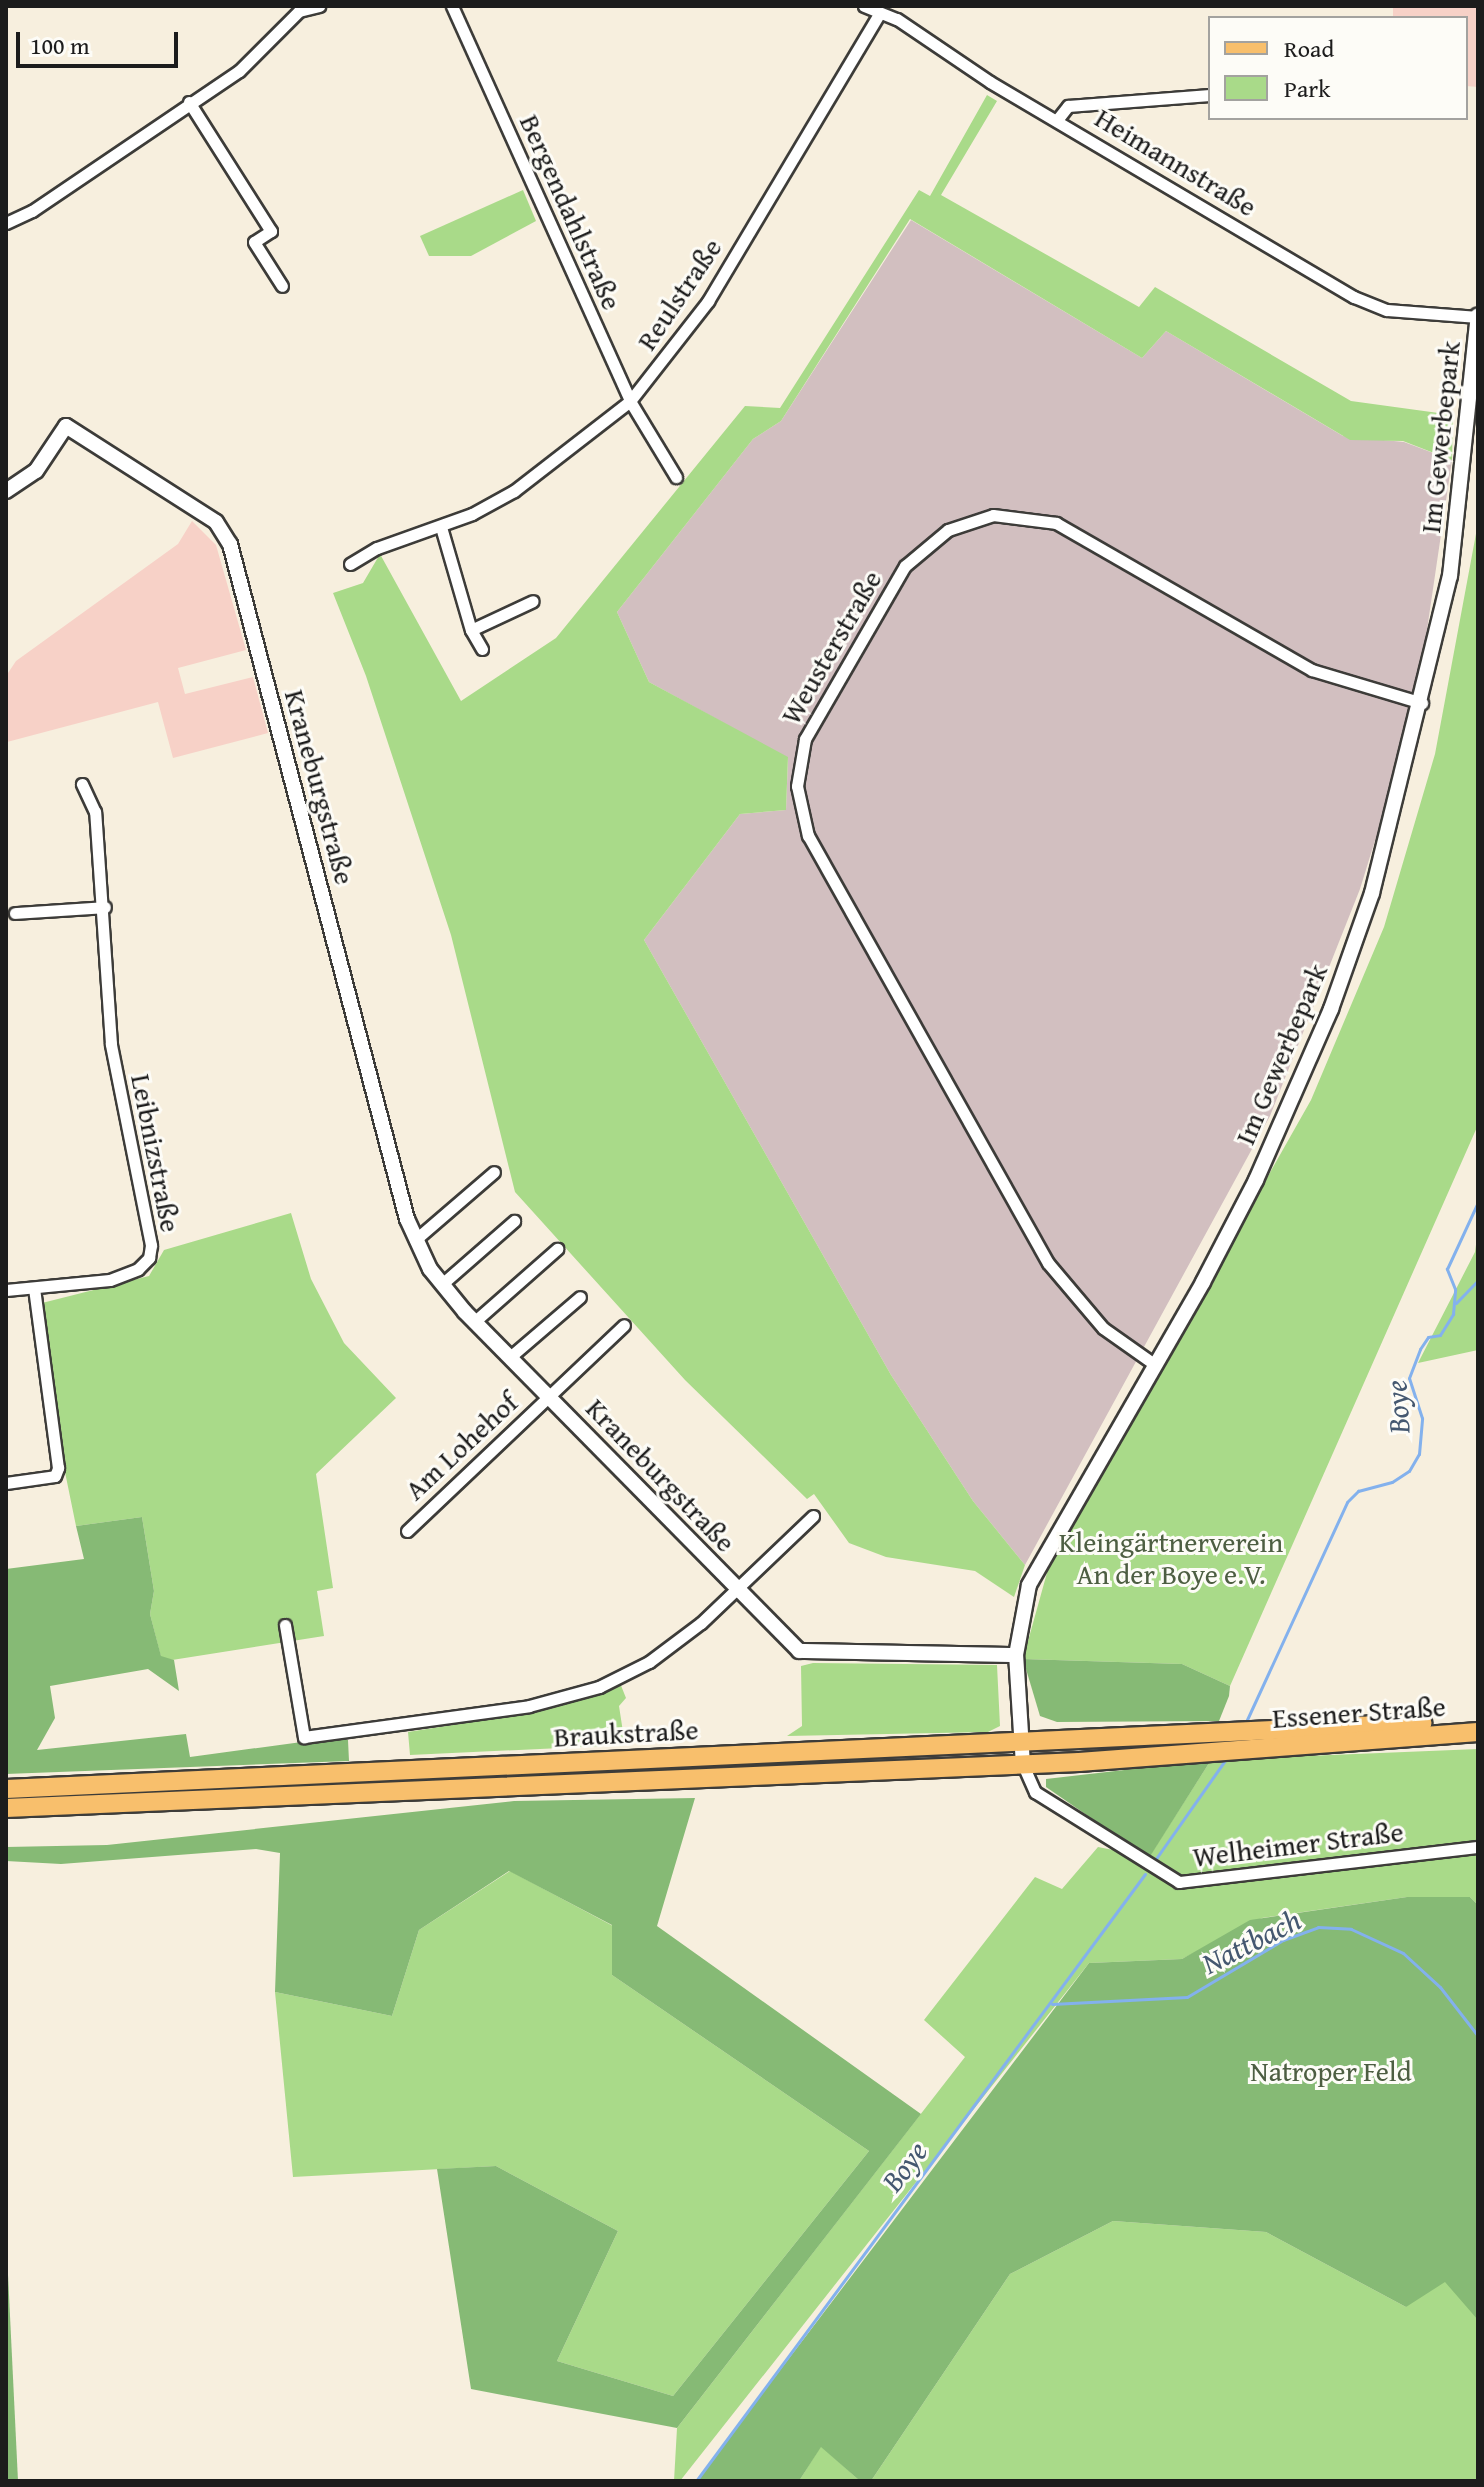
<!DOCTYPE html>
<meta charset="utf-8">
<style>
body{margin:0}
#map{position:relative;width:1484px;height:2487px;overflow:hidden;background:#f7efde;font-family:"Gentium Book Plus",serif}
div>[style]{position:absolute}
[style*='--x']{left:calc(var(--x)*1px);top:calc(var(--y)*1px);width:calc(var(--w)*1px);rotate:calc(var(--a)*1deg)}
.built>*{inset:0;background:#f7d1c7}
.industrial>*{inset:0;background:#d2bfc0}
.green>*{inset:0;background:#a9da89}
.forest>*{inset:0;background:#86ba75}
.stream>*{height:3px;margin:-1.5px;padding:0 1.5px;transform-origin:1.5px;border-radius:1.5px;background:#83b1ed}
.roads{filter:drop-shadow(2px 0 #3d3c39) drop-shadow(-2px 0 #3d3c39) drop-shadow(0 2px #3d3c39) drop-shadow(0 -2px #3d3c39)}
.minor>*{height:11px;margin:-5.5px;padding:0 5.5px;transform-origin:5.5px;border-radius:5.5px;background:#fff}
.tertiary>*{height:14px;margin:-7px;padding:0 7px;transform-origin:7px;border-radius:7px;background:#fff}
.primary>*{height:18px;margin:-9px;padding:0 9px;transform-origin:9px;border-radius:9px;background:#f8bf6c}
span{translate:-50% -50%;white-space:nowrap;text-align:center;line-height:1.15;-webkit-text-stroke:6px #fdfcf7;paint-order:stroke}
.street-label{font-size:28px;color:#1c1c1c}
.park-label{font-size:28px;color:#4d5e42}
.water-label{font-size:30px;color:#455870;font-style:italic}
.frame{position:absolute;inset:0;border:8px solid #1c1c1c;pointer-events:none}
.legend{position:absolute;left:1208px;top:16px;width:260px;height:104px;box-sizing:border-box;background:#fdfcf7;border:2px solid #a3a29f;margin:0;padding:10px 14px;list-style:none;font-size:24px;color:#1c1c1c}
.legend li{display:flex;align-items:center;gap:16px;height:40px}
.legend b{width:40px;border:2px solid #a3a29f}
.scale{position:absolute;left:16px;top:32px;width:162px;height:36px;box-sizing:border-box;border:4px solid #1c1c1c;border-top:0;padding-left:10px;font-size:24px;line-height:28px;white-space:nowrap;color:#1c1c1c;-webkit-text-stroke:6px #fdfcf7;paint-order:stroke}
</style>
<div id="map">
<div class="built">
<div style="clip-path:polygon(1393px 6px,1478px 6px,1478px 87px,1466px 86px,1466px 18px,1393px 18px)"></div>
<div style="clip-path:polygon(192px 521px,216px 545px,246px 650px,178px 668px,185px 694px,253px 677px,268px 733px,173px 758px,158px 702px,7px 742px,6px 676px,16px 661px,178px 544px)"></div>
</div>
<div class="industrial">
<div style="clip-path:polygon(911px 220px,1142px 358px,1166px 331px,1343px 436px,1404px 442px,1452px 460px,1415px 711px,1360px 889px,1270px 1116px,1025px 1565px,973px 1501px,891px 1375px,644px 940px,740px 814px,786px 810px,788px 758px,649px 682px,617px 612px,753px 439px,781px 421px)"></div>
</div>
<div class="green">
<div style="clip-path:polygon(987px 95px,997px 101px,941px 195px,1139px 307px,1155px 287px,1351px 401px,1453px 415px,1452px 460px,1403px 441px,1350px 440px,1166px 331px,1142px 358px,910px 219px,781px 421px,753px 439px,617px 612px,649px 682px,788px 757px,786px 810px,740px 814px,644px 940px,891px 1375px,973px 1501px,1025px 1565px,1014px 1597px,975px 1571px,886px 1557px,849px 1543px,814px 1494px,807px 1499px,685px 1380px,515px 1192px,451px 935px,366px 676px,333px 593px,363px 583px,380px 554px,461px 701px,556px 638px,745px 406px,780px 408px,919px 190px,930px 196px)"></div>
<div style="clip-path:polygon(523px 190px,536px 221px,471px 256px,429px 256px,420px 236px)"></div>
<div style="clip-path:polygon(1478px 523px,1478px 1125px,1230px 1686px,1182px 1664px,1023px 1659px,1050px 1562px,1311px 1100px,1384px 927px,1435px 754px)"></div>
<div style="clip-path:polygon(291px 1213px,311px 1279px,344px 1343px,396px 1398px,316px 1474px,333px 1588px,317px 1591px,324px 1636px,172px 1660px,161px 1657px,150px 1614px,154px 1591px,142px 1517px,76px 1526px,56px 1428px,42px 1303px,149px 1276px,164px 1250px)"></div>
<div style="clip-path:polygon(1478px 1230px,1478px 1350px,1418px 1363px,1475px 1252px)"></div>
<div style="clip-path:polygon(813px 1663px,997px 1665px,1000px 1726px,988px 1732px,787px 1736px,802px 1726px,801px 1666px)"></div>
<div style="clip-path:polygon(620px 1683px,626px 1698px,619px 1706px,625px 1745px,410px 1755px,408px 1732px,535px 1712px)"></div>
<div style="clip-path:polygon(1478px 1749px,1478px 1905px,1470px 1897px,1407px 1897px,1262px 1918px,1182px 1959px,1089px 1963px,680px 2481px,674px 2481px,677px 2428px,965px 2057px,924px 2020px,1035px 1877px,1062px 1889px,1098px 1847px,1149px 1857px,1211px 1760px)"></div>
<div style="clip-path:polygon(510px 1871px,613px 1926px,612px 1975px,869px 2151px,673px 2396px,557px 2361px,618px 2231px,496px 2166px,293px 2177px,275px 1992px,392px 2016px,419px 1930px)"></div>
<div style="clip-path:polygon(1478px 2089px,1478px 2481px,871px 2481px,1010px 2274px,1113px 2221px,1266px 2232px,1406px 2307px)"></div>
<div style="clip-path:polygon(821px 2446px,860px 2481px,799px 2481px)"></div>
</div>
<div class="forest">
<div style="clip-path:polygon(142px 1517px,154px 1591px,150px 1614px,161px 1656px,174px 1660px,179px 1691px,148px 1669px,50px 1686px,55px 1718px,37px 1750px,186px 1734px,190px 1757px,331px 1738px,348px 1740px,349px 1761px,6px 1774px,6px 1569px,84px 1559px,76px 1526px)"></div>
<div style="clip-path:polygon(1023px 1659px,1182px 1664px,1230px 1686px,1229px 1696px,1219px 1721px,1057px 1722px,1040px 1716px)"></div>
<div style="clip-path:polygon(1211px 1760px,1149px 1858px,1046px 1787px,1046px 1779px)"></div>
<div style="clip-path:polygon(695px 1798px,657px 1926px,921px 2114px,677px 2428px,471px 2389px,437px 2169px,496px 2166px,618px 2231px,557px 2361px,673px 2396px,869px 2151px,612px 1975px,612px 1925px,509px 1871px,419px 1930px,392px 2016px,275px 1992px,280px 1853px,256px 1849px,61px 1864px,6px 1861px,6px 1847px,107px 1845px,514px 1801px)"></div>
<div style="clip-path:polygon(1407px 1897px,1470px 1897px,1478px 1905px,1478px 2320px,1445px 2282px,1406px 2307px,1266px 2232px,1113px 2221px,1010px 2274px,871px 2481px,860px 2481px,821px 2447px,799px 2481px,696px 2481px,1089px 1963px,1182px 1959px,1250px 1920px)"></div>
<div style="clip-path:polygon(6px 2233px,18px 2481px,6px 2481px)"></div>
</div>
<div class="stream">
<div style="--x:1456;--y:1303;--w:32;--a:-46"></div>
<div style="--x:1245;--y:1724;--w:244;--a:-65.3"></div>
<div style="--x:1347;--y:1502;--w:16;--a:-45"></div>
<div style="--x:1358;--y:1491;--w:35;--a:-15"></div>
<div style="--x:1392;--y:1482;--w:20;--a:-33"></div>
<div style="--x:1409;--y:1471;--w:20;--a:-60"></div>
<div style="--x:1419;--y:1454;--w:36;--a:-85"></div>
<div style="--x:1422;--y:1418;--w:42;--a:-108"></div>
<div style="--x:1409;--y:1378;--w:31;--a:-69"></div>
<div style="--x:1420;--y:1349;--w:14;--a:-56"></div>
<div style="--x:1428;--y:1337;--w:12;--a:-9"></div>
<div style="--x:1440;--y:1335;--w:25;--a:-58"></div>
<div style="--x:1453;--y:1314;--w:25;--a:-85"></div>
<div style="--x:1455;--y:1289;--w:22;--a:-112"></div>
<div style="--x:1447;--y:1269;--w:74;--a:-65.2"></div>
<div style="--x:1155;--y:1860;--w:123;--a:-54.9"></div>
<div style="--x:1052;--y:2004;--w:135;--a:-3"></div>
<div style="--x:1187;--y:1997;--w:112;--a:-30.7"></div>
<div style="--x:1283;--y:1940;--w:37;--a:-20"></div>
<div style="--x:1318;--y:1927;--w:33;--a:3"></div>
<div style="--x:1351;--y:1929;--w:57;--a:24.8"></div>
<div style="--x:1403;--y:1953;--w:50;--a:42.6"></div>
<div style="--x:1440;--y:1987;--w:62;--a:52.2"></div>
<div style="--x:696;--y:2481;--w:755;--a:-53.51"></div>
</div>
<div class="roads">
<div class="minor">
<div style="--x:452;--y:6;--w:433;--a:65.7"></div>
<div style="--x:630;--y:401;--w:89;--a:58.8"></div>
<div style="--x:864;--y:6;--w:35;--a:22"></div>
<div style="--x:897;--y:19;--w:112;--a:34.1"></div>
<div style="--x:990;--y:82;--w:423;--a:30.6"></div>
<div style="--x:1354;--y:297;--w:35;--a:22"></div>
<div style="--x:1387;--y:310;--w:91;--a:4.4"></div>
<div style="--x:189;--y:102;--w:153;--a:57.6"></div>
<div style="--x:271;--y:231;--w:20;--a:147"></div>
<div style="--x:254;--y:242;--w:52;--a:57.5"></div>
<div style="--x:1057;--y:120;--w:18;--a:-52"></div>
<div style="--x:1068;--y:106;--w:142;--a:-4.4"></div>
<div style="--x:6;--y:223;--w:29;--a:-25"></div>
<div style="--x:32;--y:211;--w:250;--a:-34.1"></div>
<div style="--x:239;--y:71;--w:85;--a:-45"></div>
<div style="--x:299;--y:11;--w:21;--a:-14"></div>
<div style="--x:441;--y:527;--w:107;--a:73.8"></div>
<div style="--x:471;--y:630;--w:22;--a:60"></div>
<div style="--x:350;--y:564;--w:31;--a:-31"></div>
<div style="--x:377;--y:548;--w:101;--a:-19.7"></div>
<div style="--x:472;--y:514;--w:48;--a:-28.7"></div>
<div style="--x:514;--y:491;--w:147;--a:-37.8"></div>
<div style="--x:630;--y:401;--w:127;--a:-52"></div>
<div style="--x:708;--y:301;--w:334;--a:-59.2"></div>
<div style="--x:471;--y:630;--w:68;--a:-25.1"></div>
<div style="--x:15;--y:913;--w:90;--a:-3.8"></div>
<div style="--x:415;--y:1240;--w:104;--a:-40.7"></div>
<div style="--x:442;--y:1284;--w:96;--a:-41.2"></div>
<div style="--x:6;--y:1290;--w:104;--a:-5.5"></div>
<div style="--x:110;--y:1280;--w:30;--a:-21"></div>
<div style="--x:138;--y:1269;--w:16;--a:-45"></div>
<div style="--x:149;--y:1258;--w:13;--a:-81"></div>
<div style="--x:151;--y:1245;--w:205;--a:-101.3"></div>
<div style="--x:111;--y:1044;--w:233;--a:-93.9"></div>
<div style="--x:95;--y:812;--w:31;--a:-115"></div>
<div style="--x:474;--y:1322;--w:111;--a:-41.3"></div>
<div style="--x:510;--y:1357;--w:92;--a:-40.6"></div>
<div style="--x:1154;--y:1364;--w:62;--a:-144.8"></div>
<div style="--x:1103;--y:1328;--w:85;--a:-130.2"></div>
<div style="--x:1048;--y:1263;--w:490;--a:-119.3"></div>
<div style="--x:808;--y:836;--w:51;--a:-102.4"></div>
<div style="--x:797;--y:786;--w:48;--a:-80.3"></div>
<div style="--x:805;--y:739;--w:200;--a:-60"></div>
<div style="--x:905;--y:566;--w:56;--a:-39.9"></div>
<div style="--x:948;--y:530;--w:47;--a:-18.4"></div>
<div style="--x:993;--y:515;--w:64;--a:7.2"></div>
<div style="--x:1056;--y:523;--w:295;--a:29.9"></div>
<div style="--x:1312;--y:670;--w:115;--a:16.7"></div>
<div style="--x:6;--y:1483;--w:49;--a:-8.1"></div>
<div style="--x:55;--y:1476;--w:9;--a:-69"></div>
<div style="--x:58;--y:1468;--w:181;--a:-97.6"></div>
<div style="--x:407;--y:1531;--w:299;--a:-43.5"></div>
<div style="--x:285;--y:1625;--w:114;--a:80.4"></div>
<div style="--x:304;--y:1737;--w:227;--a:-7.8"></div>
<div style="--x:529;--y:1706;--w:73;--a:-15.2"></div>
<div style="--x:599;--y:1687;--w:56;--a:-26.6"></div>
<div style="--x:649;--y:1662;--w:65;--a:-36.9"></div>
<div style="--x:701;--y:1623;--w:155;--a:-43.7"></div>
<div style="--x:1023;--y:1765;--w:30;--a:66"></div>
<div style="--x:1035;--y:1792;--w:170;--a:32"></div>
<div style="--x:1179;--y:1882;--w:301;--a:-6.7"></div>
</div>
<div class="tertiary">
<div style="--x:6;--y:491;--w:36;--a:-34"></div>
<div style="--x:36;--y:471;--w:54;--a:-56.3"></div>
<div style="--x:66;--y:426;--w:178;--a:32.6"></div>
<div style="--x:216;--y:522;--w:26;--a:58"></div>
<div style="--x:230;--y:544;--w:698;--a:75.31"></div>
<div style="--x:407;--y:1219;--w:55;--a:65.3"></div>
<div style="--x:430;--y:1269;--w:55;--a:50.9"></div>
<div style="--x:465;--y:1312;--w:476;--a:45.4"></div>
<div style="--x:799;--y:1651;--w:217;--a:1.1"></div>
<div style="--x:1023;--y:1765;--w:110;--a:-93.6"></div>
<div style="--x:1016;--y:1655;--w:71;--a:-79.5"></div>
<div style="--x:1029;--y:1585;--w:349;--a:-60.1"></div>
<div style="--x:1203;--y:1282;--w:115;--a:-62.5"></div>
<div style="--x:1256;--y:1180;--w:187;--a:-66.3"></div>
<div style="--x:1331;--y:1009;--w:123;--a:-70.5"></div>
<div style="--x:1372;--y:893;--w:326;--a:-76.2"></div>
<div style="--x:1450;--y:576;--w:262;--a:-83.9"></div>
</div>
<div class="primary">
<div style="--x:6;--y:1789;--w:1418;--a:-2.67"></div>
<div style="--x:6;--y:1808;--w:1074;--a:-2.45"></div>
<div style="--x:1079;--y:1762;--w:400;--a:-4.3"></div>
</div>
</div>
<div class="street-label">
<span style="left:1176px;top:162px;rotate:31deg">Heimannstraße</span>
<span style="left:571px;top:212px;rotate:66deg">Bergendahlstraße</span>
<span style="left:679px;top:294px;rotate:-56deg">Reulstraße</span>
<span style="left:1440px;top:437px;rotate:-84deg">Im Gewerbepark</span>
<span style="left:831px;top:647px;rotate:-60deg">Weusterstraße</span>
<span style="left:320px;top:787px;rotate:75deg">Kraneburgstraße</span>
<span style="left:1281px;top:1054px;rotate:-67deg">Im Gewerbepark</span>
<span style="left:156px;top:1153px;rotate:79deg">Leibnizstraße</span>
<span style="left:461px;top:1446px;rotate:-43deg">Am Lohehof</span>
<span style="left:661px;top:1475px;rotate:46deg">Kraneburgstraße</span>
<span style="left:1359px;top:1712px;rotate:-4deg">Essener Straße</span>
<span style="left:626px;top:1733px;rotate:-3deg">Braukstraße</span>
<span style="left:1298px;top:1844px;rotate:-7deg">Welheimer Straße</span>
</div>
<div class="park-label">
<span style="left:1171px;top:1558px">Kleingärtnerverein<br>An der Boye e.V.</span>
<span style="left:1331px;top:2071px">Natroper Feld</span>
</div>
<div class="water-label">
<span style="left:1397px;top:1407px;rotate:-94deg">Boye</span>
<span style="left:1251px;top:1941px;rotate:-27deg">Nattbach</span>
<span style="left:904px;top:2166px;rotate:-53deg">Boye</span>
</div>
<div class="frame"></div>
<ul class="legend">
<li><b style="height:10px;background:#f8bf6c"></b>Road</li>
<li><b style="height:22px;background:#a9da89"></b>Park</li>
</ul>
<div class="scale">100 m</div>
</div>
